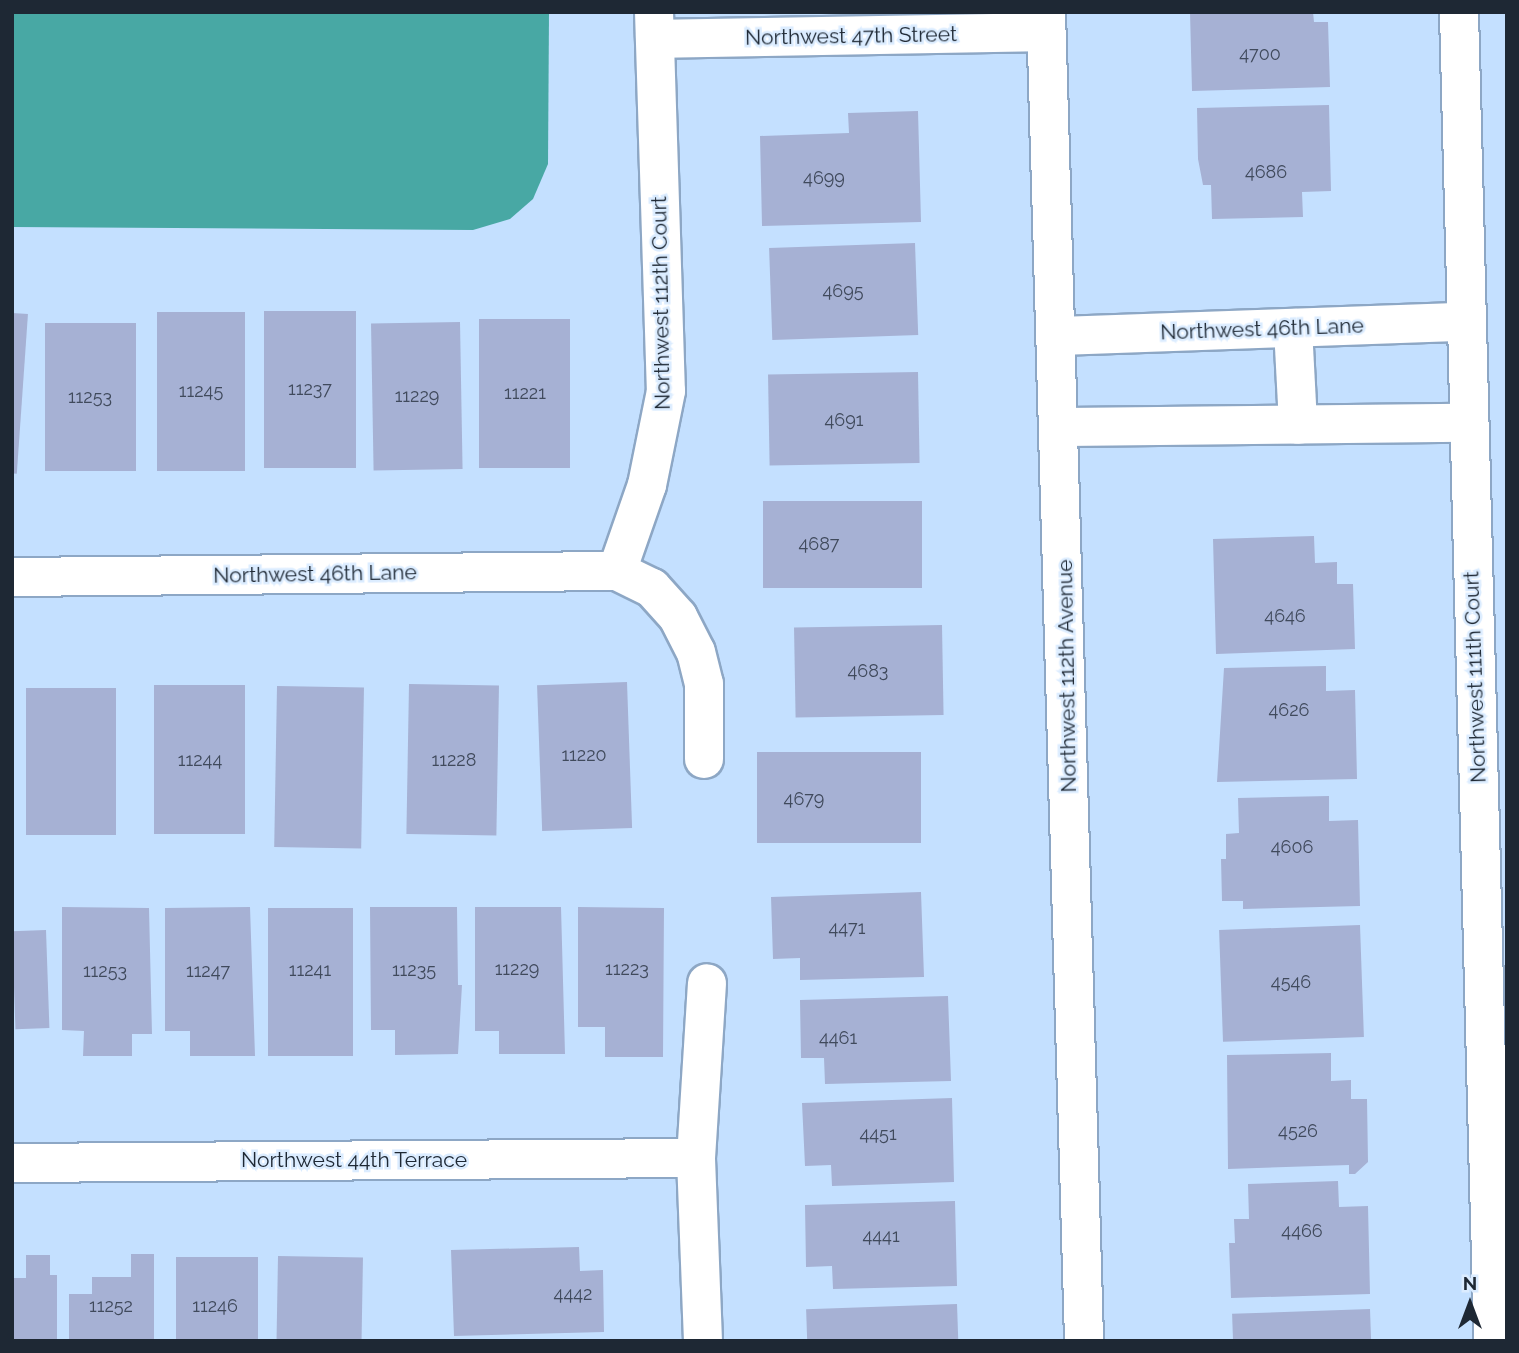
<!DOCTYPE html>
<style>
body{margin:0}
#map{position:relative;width:1519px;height:1353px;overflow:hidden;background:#c4e0ff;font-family:Raleway,sans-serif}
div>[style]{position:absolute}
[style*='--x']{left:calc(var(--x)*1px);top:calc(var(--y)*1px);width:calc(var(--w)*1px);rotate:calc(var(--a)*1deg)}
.water>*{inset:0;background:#48a8a4}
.building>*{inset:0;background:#a6b1d4;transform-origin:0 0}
.roads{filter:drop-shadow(2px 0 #8da7c5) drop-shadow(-2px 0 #8da7c5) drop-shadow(0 2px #8da7c5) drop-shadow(0 -2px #8da7c5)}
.minor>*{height:38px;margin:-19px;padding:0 19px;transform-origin:19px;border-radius:19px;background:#fff}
span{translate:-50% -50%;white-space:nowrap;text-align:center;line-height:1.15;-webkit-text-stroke:5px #dbecff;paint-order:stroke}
.number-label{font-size:18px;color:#404a5c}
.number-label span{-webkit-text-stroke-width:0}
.street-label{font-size:21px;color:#1e2834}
.frame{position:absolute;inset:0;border:14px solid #1e2834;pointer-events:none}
.north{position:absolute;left:1435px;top:1269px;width:70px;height:70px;-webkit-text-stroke:5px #dbecff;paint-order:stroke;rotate:0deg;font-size:19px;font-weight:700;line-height:28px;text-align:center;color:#1e2834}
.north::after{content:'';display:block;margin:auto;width:24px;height:32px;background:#1e2834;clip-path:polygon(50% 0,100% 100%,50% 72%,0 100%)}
</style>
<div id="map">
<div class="water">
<div style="clip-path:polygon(12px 12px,549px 12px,548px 164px,533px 199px,510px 219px,473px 230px,12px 227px)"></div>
</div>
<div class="building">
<div style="clip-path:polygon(1190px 12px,1313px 12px,1314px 22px,1328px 22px,1330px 87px,1192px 91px)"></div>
<div style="clip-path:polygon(1329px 105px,1331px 191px,1302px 192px,1303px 217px,1212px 219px,1211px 185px,1203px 185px,1198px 159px,1197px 108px)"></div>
<div style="clip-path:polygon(918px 111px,921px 222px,762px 226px,760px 136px,849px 133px,848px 113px)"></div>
<div style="left:915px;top:243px;width:92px;height:146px;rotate:88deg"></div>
<div style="left:264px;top:311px;width:92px;height:157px"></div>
<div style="left:157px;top:312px;width:88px;height:159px"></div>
<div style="left:12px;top:313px;width:16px;height:160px;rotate:4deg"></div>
<div style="left:479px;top:319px;width:91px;height:149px"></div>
<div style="left:460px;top:322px;width:147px;height:89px;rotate:89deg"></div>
<div style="left:45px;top:323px;width:91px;height:148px"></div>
<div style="left:918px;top:372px;width:91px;height:150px;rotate:89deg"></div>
<div style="left:763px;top:501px;width:159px;height:87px"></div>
<div style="clip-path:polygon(1314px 536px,1315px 563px,1337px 562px,1337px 584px,1353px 584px,1355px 649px,1216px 654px,1213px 539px)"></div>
<div style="left:942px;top:625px;width:90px;height:148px;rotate:89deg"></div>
<div style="clip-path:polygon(1326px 666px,1326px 691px,1355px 690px,1357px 779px,1217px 782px,1224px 668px)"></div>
<div style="left:627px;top:682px;width:146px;height:90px;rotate:88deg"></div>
<div style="left:409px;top:684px;width:90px;height:150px;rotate:1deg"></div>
<div style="left:154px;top:685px;width:91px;height:149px"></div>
<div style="left:277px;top:686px;width:87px;height:161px;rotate:1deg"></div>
<div style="left:26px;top:688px;width:90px;height:147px"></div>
<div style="left:921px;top:752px;width:91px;height:164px;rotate:90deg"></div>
<div style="clip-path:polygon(1329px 796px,1329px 821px,1358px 820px,1360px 906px,1243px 909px,1243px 901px,1222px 901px,1221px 859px,1226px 859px,1226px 834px,1239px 833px,1238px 798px)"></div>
<div style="clip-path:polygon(921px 892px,924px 977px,800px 980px,800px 958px,773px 959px,771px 897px)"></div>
<div style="clip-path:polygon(62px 907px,149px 908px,152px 1034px,132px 1034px,132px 1056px,83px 1056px,84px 1031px,62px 1030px)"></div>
<div style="clip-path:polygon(250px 907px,255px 1056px,190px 1056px,190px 1031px,165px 1031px,165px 908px)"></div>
<div style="clip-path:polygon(370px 907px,457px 907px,458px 985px,462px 985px,458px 1054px,395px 1055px,395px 1030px,371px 1030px)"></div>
<div style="clip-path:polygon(475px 907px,561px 907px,565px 1054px,499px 1054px,499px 1031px,475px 1031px)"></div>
<div style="clip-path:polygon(578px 907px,664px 908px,663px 1057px,605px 1057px,605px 1027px,578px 1027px)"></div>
<div style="left:268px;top:908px;width:85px;height:148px"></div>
<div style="left:1360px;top:925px;width:112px;height:141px;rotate:88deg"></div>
<div style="left:46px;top:930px;width:98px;height:34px;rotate:88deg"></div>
<div style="clip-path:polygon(948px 996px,951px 1081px,825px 1084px,824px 1058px,801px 1058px,800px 1000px)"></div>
<div style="clip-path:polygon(1331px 1053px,1331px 1081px,1351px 1080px,1351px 1099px,1367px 1099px,1368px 1162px,1355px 1174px,1349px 1174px,1349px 1165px,1228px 1169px,1227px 1055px)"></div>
<div style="clip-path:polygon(952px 1098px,954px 1182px,832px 1186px,831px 1165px,805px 1166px,802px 1103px)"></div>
<div style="clip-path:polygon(1338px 1181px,1339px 1207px,1368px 1206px,1370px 1294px,1231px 1298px,1229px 1243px,1235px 1243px,1234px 1219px,1249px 1219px,1248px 1184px)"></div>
<div style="clip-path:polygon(955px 1201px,957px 1286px,833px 1289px,832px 1266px,806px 1267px,805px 1205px)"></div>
<div style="clip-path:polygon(579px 1247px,580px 1271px,603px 1270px,604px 1332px,454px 1336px,451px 1250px)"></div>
<div style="clip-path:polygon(131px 1254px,154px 1254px,154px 1341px,69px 1341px,69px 1294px,92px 1294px,92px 1277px,131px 1277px)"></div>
<div style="clip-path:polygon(26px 1255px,50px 1255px,50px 1275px,57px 1275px,57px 1341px,12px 1341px,12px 1278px,26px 1278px)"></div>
<div style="left:278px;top:1256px;width:85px;height:85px;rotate:1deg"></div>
<div style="left:176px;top:1257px;width:82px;height:84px"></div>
<div style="left:957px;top:1304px;width:37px;height:151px;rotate:88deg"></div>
<div style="left:1370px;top:1309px;width:32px;height:138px;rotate:88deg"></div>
</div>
<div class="roads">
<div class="minor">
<div style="--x:654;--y:12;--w:379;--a:88.2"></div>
<div style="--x:666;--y:391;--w:96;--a:101.4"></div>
<div style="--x:647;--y:485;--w:91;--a:109.2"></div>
<div style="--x:617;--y:571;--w:39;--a:26"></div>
<div style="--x:652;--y:588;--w:39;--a:48"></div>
<div style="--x:678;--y:617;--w:39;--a:63"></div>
<div style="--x:696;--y:652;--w:33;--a:76"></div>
<div style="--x:704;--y:684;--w:75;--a:90"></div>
<div style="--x:1046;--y:12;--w:1330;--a:88.36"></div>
<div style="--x:1459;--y:12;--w:1329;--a:88.53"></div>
<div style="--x:655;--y:39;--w:391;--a:-1"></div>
<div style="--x:1293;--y:328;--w:97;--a:87"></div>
<div style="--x:1057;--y:336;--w:409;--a:-2"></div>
<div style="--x:1061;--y:427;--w:407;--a:-0.6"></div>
<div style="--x:12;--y:577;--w:605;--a:-0.57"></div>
<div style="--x:12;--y:1163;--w:684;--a:-0.42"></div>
<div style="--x:703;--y:1341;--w:183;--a:-92.2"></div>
<div style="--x:696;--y:1158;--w:175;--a:-86.4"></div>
</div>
</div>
<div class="number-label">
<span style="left:1260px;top:54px">4700</span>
<span style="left:1266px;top:172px">4686</span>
<span style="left:824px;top:178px">4699</span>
<span style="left:843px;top:291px">4695</span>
<span style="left:310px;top:389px">11237</span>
<span style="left:201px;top:391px">11245</span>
<span style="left:525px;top:393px">11221</span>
<span style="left:417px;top:396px">11229</span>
<span style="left:90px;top:397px">11253</span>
<span style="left:844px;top:420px">4691</span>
<span style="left:819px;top:544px">4687</span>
<span style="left:1285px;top:616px">4646</span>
<span style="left:868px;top:671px">4683</span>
<span style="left:1289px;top:710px">4626</span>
<span style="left:584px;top:755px">11220</span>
<span style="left:200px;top:760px">11244</span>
<span style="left:454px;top:760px">11228</span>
<span style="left:804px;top:799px">4679</span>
<span style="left:1292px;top:847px">4606</span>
<span style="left:847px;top:928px">4471</span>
<span style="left:517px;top:969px">11229</span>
<span style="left:627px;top:969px">11223</span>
<span style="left:310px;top:970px">11241</span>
<span style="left:414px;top:970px">11235</span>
<span style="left:105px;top:971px">11253</span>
<span style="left:208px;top:971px">11247</span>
<span style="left:1291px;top:982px">4546</span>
<span style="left:838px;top:1038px">4461</span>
<span style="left:1298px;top:1131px">4526</span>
<span style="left:878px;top:1134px">4451</span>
<span style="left:1302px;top:1231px">4466</span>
<span style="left:881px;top:1236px">4441</span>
<span style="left:573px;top:1294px">4442</span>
<span style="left:111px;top:1306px">11252</span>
<span style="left:215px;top:1306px">11246</span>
</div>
<div class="street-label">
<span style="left:851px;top:36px;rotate:-1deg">Northwest 47th Street</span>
<span style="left:661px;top:303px;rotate:-91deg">Northwest 112th Court</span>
<span style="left:1262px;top:329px;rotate:-2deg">Northwest 46th Lane</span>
<span style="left:315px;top:574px;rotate:-1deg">Northwest 46th Lane</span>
<span style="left:1067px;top:676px;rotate:-91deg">Northwest 112th Avenue</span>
<span style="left:1475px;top:677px;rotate:-92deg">Northwest 111th Court</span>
<span style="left:354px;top:1160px">Northwest 44th Terrace</span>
</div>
<div class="frame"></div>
<div class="north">N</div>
</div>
